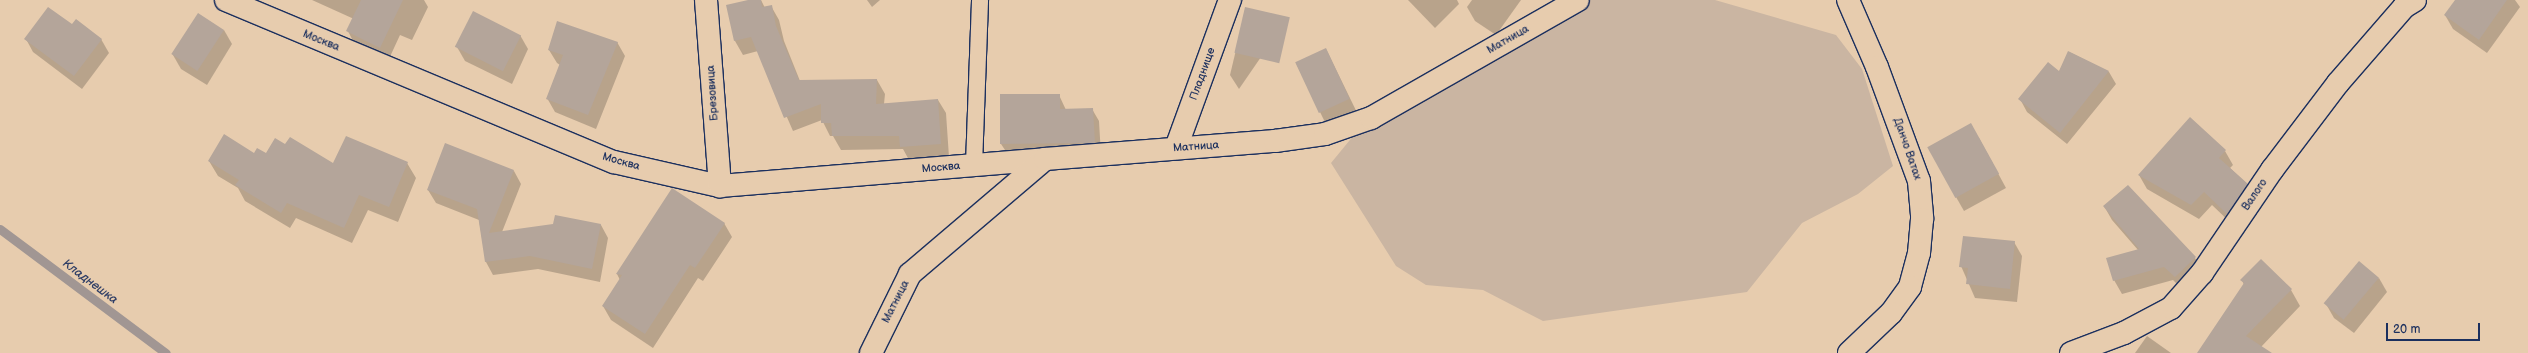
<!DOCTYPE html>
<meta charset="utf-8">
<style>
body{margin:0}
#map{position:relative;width:2528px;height:353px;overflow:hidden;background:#e7ccae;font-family:"Balsamiq Sans",sans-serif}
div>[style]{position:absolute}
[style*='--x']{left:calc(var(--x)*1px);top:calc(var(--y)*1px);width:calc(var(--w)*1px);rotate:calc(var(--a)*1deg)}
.green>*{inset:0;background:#cab5a2}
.shadow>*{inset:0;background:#0003;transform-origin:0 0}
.stream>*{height:9px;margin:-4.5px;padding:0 4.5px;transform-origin:4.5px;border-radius:4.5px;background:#a19693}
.building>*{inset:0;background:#b4a59a;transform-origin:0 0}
.roads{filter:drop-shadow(1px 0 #1b2f5e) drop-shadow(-1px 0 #1b2f5e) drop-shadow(0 1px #1b2f5e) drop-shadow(0 -1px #1b2f5e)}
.lane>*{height:16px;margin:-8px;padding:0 8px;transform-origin:8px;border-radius:8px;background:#e7ccae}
.street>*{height:22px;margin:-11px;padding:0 11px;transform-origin:11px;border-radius:11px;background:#e7ccae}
span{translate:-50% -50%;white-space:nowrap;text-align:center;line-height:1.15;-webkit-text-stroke:3.5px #e7ccae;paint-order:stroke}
.street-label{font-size:11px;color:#1b2f5e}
.water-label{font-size:12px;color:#2f3e66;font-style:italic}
.scale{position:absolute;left:2386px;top:323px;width:94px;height:18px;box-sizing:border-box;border:2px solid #1b2f5e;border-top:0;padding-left:5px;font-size:12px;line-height:14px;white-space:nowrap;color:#1b2f5e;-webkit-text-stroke:3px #e7ccae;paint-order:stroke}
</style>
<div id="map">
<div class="green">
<div style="clip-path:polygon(1583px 0,1715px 0,1836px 35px,1862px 69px,1893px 166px,1858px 194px,1802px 223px,1747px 292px,1543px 321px,1483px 290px,1426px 285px,1396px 266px,1331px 163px,1354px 135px)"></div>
</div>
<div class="shadow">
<div style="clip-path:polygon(312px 0,424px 0,428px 7px,412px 40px,400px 35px,388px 61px,355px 45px,348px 31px,354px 19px)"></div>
<div style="clip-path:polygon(753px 0,761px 0,765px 8px,771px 6px,779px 20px,784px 41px,800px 81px,877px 80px,885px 94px,884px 104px,938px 100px,946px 113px,949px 157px,909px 160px,903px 149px,841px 150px,833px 136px,830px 136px,822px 120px,793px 131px,758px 51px,743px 55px,735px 41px,727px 6px)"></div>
<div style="clip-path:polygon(867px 0,880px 0,872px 7px)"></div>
<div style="clip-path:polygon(1408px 0,1457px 0,1459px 4px,1435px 28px)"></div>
<div style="clip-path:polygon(1472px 0,1521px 0,1496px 35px,1475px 21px,1467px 7px)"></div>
<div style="clip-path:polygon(2456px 0,2515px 0,2520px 7px,2487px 53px,2453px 29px,2445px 15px)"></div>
<div style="clip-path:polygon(1246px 8px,1281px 28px,1239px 89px,1230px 75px)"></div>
<div style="clip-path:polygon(72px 26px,101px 39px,109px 53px,82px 89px,33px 52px,26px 39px)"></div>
<div style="clip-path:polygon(224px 30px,232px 44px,207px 85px,181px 69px,173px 55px)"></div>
<div style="clip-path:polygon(520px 35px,528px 49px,512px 84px,465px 61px,457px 47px)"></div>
<div style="clip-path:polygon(617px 42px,625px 56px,596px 129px,555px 112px,547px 98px,560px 65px,557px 63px,549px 50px)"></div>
<div style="left:1326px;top:49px;width:71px;height:33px;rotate:64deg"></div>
<div style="clip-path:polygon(2069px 52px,2109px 72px,2116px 84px,2067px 144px,2027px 112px,2020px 99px,2059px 72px)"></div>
<div style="clip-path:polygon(1001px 95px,1059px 95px,1066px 110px,1092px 109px,1099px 121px,1101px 155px,1009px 156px,1001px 144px)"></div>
<div style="clip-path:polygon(1979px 138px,2006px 188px,1964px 211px,1956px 197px)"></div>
<div style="clip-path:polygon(286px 145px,334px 165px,407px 163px,416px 178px,398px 222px,368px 210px,352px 243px,296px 218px,290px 228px,245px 201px,238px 188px,218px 176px,209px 161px,266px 155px)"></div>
<div style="clip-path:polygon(2225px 151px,2233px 165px,2230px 168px,2247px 184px,2255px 198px,2235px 227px,2212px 205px,2199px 219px,2147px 189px,2139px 175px)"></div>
<div style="clip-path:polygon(514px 171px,521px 184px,502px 232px,601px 225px,608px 238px,600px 282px,538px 269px,493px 275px,486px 262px,479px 220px,436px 203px,428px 190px)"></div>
<div style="clip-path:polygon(2104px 206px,2195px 258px,2203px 271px,2183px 290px,2173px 280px,2122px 294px,2114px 280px,2138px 250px,2112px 220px)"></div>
<div style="clip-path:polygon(724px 223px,732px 237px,703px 281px,698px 278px,653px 348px,611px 320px,603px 306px,620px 280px,617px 274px)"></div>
<div style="clip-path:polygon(2014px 242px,2022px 256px,2017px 302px,1975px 298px,1961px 266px)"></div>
<div style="clip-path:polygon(2379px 278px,2387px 292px,2354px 333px,2334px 318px,2326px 304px)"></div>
<div style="clip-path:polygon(2242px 280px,2291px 290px,2300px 306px,2261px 347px,2270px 353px,2199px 353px,2244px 285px)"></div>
<div style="clip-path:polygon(2147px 336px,2171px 353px,2135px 353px)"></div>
</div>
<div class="stream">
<div style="--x:0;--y:229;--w:207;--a:36.8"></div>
</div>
<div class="building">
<div style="clip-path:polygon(361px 0,403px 0,380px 48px,346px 31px)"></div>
<div style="clip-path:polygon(748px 0,761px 0,762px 7px,772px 5px,776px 26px,799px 80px,877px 79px,876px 104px,938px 99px,941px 144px,900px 147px,899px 136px,832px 136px,831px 123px,821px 123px,821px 104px,784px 118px,751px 37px,734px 41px,726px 5px)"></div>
<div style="clip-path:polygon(2455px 0,2507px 0,2479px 40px,2444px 15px)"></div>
<div style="clip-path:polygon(48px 7px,72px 24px,76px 19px,102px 39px,74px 76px,24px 39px)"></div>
<div style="left:1245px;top:7px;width:46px;height:47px;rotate:13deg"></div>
<div style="left:473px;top:11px;width:54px;height:40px;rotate:27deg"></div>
<div style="left:198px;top:13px;width:31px;height:49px;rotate:33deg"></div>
<div style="clip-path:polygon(557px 21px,618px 42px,588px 115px,546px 99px,563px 55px,548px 50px)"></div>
<div style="left:1326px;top:48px;width:56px;height:34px;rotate:65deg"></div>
<div style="clip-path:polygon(2068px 51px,2109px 71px,2060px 133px,2018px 99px,2048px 62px,2059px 71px)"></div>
<div style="clip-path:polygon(1000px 94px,1060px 94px,1060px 109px,1093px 108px,1095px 143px,1000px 144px)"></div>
<div style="clip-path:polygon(2190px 117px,2226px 150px,2219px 158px,2248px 184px,2227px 214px,2204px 192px,2191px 205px,2138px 175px)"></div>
<div style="left:1971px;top:123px;width:58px;height:50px;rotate:61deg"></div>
<div style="clip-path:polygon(224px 134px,254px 153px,257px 148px,266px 153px,275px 138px,285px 144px,290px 137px,333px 163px,346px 136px,408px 162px,389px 207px,359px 195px,344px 228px,287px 203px,281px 213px,235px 185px,239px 180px,208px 161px)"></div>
<div style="clip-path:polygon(445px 143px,514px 170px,489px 233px,553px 224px,555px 215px,601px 224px,592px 269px,530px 256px,485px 262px,477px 209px,427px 190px)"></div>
<div style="clip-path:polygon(2128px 185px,2196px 257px,2175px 277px,2164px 267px,2113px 281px,2106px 258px,2139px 249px,2103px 206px)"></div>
<div style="clip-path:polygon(672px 188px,725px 223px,695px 268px,690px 265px,645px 334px,602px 306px,622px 275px,616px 274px)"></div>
<div style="clip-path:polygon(1963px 236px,2015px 241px,2010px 289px,1966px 284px,1968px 268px,1959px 267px)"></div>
<div style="clip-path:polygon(2261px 259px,2292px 289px,2246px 336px,2272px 353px,2197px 353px,2244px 283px,2240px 280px)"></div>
<div style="left:2359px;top:261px;width:26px;height:55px;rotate:40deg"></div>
</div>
<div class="roads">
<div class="lane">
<div style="--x:974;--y:165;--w:165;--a:-87.9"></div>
</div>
<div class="street">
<div style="--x:226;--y:0;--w:420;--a:22.7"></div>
<div style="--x:614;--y:162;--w:109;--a:12.8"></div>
<div style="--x:720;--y:186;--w:326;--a:-4.7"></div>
<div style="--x:706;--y:0;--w:187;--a:85.7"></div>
<div style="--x:1848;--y:0;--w:73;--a:66.6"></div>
<div style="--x:1877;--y:67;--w:121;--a:69.8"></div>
<div style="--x:1919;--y:181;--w:38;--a:85"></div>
<div style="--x:1922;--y:219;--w:34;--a:95"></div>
<div style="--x:1919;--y:253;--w:35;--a:105"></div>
<div style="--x:1910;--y:287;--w:32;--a:126"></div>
<div style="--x:1891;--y:313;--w:58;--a:136.4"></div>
<div style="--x:1176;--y:148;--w:158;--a:-70"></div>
<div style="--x:871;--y:353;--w:88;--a:-63.7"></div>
<div style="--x:910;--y:274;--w:177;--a:-40.4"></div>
<div style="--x:1045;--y:159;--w:231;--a:-4.5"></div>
<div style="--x:1275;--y:141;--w:50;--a:-8"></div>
<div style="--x:1325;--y:134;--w:49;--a:-19.2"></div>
<div style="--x:1371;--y:118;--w:238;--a:-29.7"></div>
<div style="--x:2071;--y:353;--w:57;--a:-20.7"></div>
<div style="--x:2124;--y:333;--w:53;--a:-28"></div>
<div style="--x:2171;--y:308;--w:47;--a:-48.5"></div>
<div style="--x:2202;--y:273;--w:125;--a:-55.8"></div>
<div style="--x:2272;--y:170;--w:109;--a:-52.8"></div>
<div style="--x:2338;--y:83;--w:101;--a:-49"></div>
<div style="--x:2404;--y:7;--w:13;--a:-32"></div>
</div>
</div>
<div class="street-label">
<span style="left:1508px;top:40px;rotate:-30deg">Матница</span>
<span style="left:321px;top:41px;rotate:22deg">Москва</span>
<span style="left:1203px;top:74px;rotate:-70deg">Пладнище</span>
<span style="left:713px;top:93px;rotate:-94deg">Брезовица</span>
<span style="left:1196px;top:147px;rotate:-4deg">Матница</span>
<span style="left:1907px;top:149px;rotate:71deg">Данчо Ватах</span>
<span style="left:621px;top:162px;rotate:16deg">Москва</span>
<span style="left:941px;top:168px;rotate:-5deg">Москва</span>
<span style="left:2255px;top:195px;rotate:-56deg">Валого</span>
<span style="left:896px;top:302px;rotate:-63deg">Матница</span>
</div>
<div class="water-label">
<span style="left:90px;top:282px;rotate:37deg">Кладнешка</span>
</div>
<div class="scale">20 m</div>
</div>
